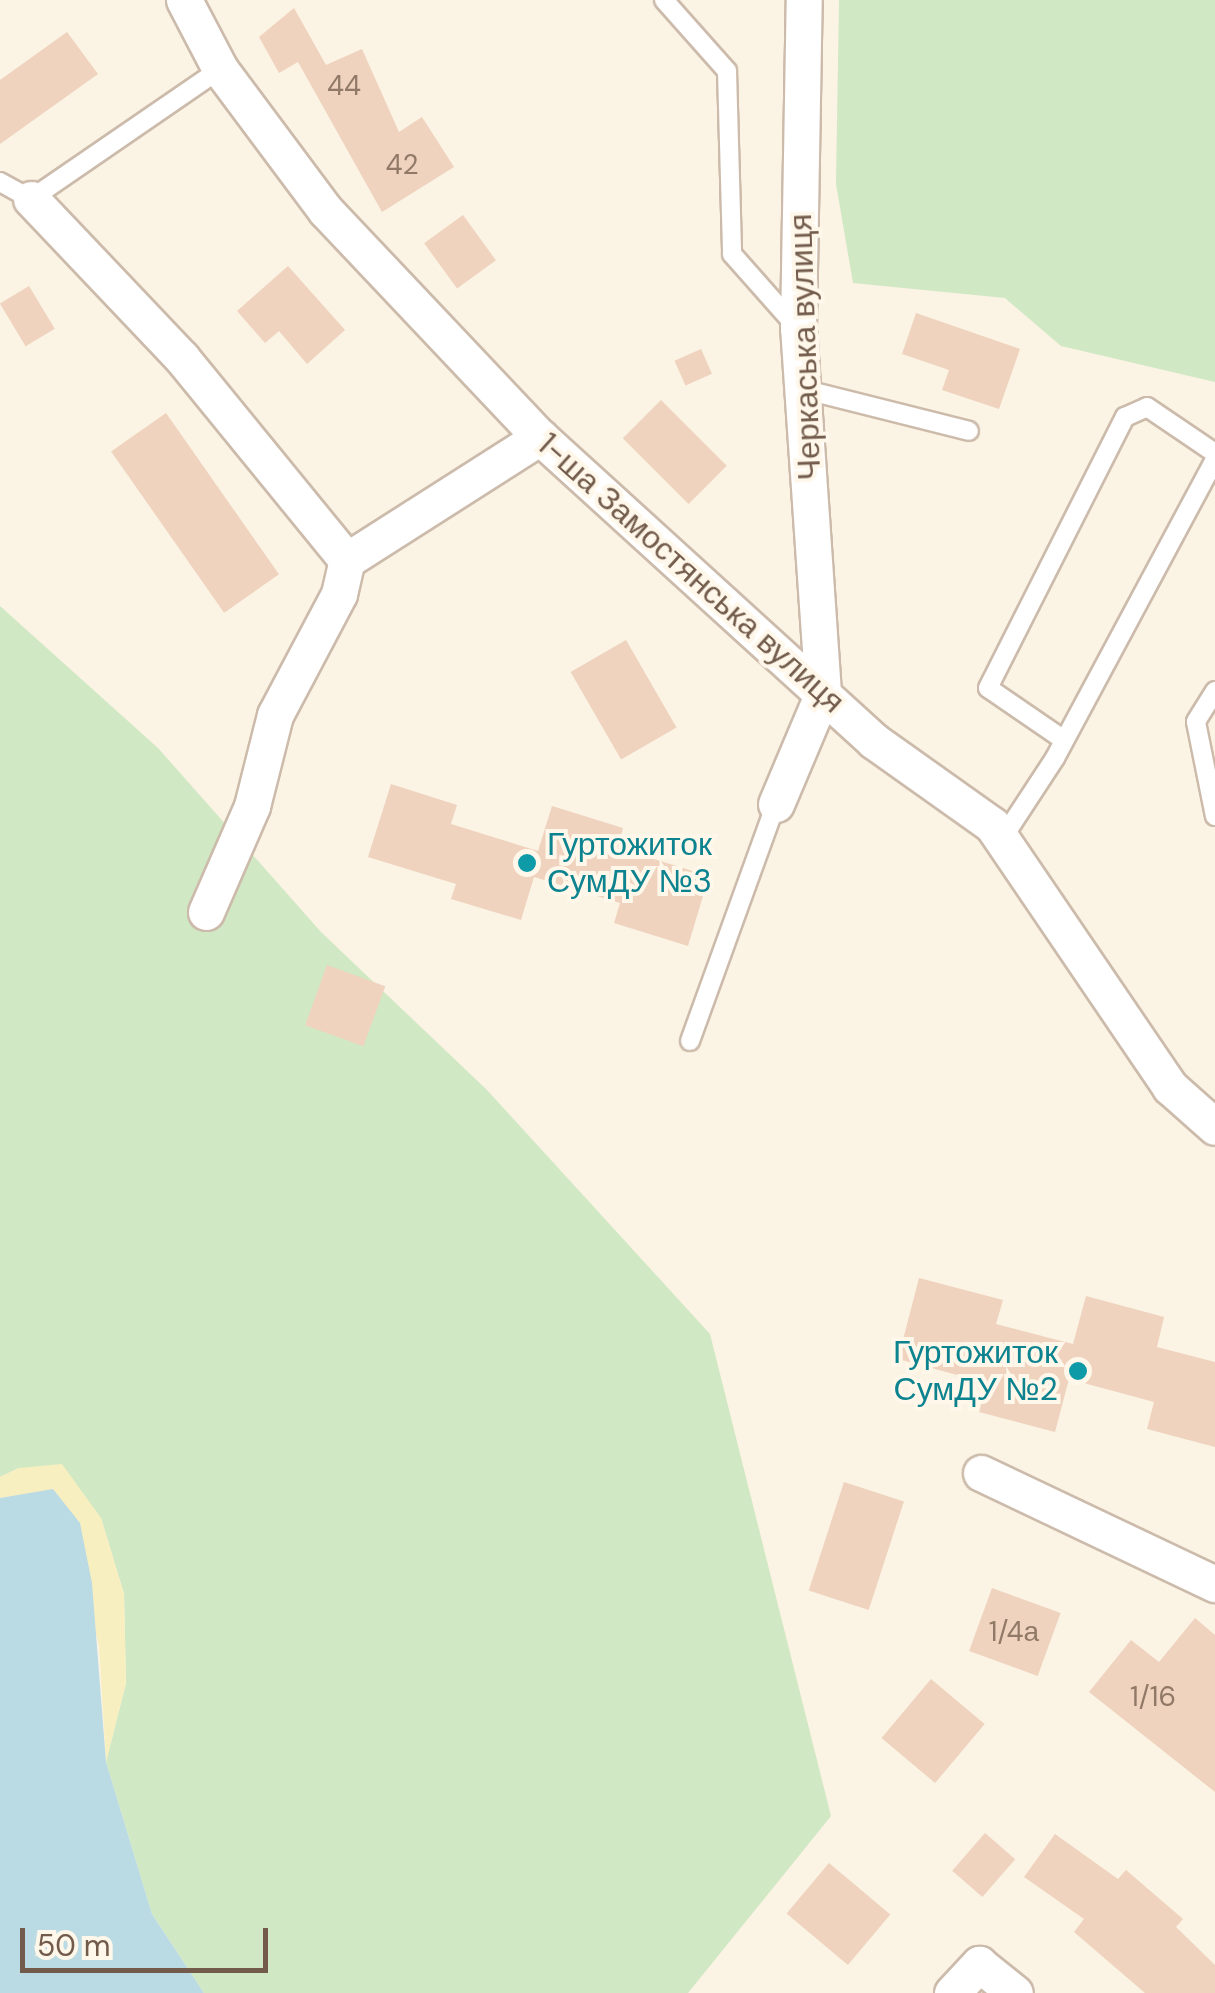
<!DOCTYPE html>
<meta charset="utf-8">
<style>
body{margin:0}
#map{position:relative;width:1215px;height:1993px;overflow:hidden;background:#fbf3e4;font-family:"DM Sans",sans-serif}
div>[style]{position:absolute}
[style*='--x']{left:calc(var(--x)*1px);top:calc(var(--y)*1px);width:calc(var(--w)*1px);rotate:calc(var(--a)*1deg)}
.green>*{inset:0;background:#d1e8c4}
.sand>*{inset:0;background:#f8efc1}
.water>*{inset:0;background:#badbe3}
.building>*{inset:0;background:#efd3be;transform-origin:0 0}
.roads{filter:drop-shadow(2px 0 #ccbbab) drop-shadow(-2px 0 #ccbbab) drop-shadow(0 2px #ccbbab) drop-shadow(0 -2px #ccbbab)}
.service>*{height:18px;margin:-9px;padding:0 9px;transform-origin:9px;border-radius:9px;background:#fff}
.minor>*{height:35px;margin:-17.5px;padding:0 17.5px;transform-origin:17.5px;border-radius:17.5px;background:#fff}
.dots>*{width:28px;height:28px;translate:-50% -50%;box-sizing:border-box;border:5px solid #fef7ea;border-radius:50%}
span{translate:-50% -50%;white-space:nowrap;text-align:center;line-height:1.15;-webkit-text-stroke:8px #fef7ea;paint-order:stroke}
.number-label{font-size:28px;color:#917968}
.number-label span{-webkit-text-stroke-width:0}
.street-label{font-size:32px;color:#725b4b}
.culture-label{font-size:32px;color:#0d838f}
.left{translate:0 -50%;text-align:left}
.right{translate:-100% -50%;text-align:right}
.scale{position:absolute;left:20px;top:1928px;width:248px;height:45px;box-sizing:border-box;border:5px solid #725b4b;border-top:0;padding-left:12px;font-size:30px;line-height:35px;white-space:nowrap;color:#725b4b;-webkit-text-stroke:8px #fef7ea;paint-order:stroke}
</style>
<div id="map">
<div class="green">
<div style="clip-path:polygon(839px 0,1215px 0,1215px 382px,1061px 346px,1005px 298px,853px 283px,836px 184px)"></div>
<div style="clip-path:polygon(0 606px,158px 748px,321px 932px,487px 1090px,710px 1334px,831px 1816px,688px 1993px,204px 1993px,152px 1914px,106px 1762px,126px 1683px,124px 1594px,101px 1518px,19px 1468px,0 1477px)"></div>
</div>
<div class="sand">
<div style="clip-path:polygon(62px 1464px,101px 1518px,124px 1594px,126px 1683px,106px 1762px,99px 1645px,53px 1490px,0 1498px,0 1477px,19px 1468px)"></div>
</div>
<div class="water">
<div style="clip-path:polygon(53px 1489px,80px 1523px,92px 1583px,106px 1762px,152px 1914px,204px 1993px,0 1993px,0 1498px)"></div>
</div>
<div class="building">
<div style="clip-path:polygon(294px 8px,326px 65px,362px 49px,399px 132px,422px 117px,454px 167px,382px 212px,298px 62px,279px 73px,259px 37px)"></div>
<div style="clip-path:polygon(67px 32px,98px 74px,0 144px,0 80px)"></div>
<div style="left:463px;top:215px;width:56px;height:48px;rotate:54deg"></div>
<div style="clip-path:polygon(288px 266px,345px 330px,307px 364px,279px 331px,265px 343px,237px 311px)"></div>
<div style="left:29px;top:286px;width:50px;height:34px;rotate:59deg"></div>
<div style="clip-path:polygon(916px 313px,1020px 349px,999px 409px,942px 390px,949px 370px,902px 354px)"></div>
<div style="left:701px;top:349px;width:27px;height:29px;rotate:66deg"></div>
<div style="left:661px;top:400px;width:93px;height:54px;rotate:45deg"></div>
<div style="left:166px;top:413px;width:197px;height:67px;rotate:55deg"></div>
<div style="left:626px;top:640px;width:101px;height:64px;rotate:60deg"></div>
<div style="clip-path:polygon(391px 784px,457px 805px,451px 824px,538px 851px,552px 806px,623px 828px,618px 848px,709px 876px,688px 946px,614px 923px,620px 903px,534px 877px,521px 920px,451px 899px,456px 884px,368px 857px)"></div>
<div style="left:327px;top:965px;width:62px;height:64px;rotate:20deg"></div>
<div style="clip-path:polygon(919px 1278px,1003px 1300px,996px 1324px,1073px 1344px,1086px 1296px,1164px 1317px,1157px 1347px,1215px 1362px,1215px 1447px,1147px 1429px,1154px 1402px,1069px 1379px,1055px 1432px,979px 1412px,987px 1383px,898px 1359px)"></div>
<div style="left:844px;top:1482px;width:63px;height:114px;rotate:18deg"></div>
<div style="left:992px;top:1588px;width:73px;height:67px;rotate:20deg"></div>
<div style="clip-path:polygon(1195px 1618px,1215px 1635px,1215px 1792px,1089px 1692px,1131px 1640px,1159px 1662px)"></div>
<div style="left:931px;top:1679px;width:70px;height:77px;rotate:40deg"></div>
<div style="left:985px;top:1833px;width:40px;height:50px;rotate:41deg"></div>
<div style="clip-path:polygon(1055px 1834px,1118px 1879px,1126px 1870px,1183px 1919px,1176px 1927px,1215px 1965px,1215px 1993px,1145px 1993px,1074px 1932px,1084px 1919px,1024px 1877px)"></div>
<div style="left:829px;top:1863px;width:80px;height:66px;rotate:40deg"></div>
</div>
<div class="roads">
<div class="service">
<div style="--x:664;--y:0;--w:95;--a:48.4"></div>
<div style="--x:727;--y:71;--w:183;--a:88.4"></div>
<div style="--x:732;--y:254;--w:94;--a:48.5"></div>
<div style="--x:0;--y:182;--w:35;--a:29"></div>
<div style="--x:31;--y:199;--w:229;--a:-34.5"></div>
<div style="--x:802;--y:389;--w:172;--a:14.1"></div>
<div style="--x:1215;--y:691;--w:36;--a:122"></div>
<div style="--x:1196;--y:722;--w:96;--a:78.6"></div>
<div style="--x:1064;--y:740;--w:92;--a:-145.6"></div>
<div style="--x:988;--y:688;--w:304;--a:-63.2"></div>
<div style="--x:1125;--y:417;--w:24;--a:-24"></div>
<div style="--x:1147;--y:407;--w:82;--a:34.1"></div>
<div style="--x:1002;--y:839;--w:97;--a:-56.8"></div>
<div style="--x:1055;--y:758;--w:338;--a:-61.8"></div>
<div style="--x:690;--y:1041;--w:252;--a:-70.1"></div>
</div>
<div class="minor">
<div style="--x:184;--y:0;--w:78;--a:62.4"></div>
<div style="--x:220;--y:69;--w:177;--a:53.3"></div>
<div style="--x:326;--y:211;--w:311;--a:46.6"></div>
<div style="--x:540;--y:437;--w:452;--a:42.3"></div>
<div style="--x:874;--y:741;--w:145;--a:35.4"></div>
<div style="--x:992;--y:825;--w:317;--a:55.8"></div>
<div style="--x:1170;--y:1087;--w:60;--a:41.6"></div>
<div style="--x:31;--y:199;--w:219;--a:46.5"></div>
<div style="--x:182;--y:358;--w:261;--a:50.8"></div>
<div style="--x:776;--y:804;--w:121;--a:-67.1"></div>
<div style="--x:823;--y:693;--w:366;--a:-93.9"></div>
<div style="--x:798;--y:328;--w:328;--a:-89"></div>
<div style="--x:206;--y:912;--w:116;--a:-66.5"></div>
<div style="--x:252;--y:806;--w:94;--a:-75.8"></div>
<div style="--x:275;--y:715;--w:137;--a:-62.1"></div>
<div style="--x:339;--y:594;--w:35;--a:-77"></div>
<div style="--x:347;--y:560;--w:229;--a:-32.5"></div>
<div style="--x:981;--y:1473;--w:259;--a:25.4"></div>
<div style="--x:952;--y:1993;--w:40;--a:-47"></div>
<div style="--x:979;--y:1964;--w:46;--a:38.9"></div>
</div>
</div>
<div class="dots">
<div style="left:527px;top:863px;background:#0f9aa8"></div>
<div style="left:1078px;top:1371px;background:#0f9aa8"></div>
</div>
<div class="number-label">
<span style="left:344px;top:86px">44</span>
<span style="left:402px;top:165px">42</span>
<span style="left:1014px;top:1632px">1/4а</span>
<span style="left:1153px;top:1697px">1/16</span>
</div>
<div class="street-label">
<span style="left:805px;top:347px;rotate:-92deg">Черкаська вулиця</span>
<span style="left:691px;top:573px;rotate:42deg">1-ша Замостянська вулиця</span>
</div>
<div class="culture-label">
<span class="left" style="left:547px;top:863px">Гуртожиток<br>СумДУ №3</span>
<span class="right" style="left:1058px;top:1371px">Гуртожиток<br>СумДУ №2</span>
</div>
<div class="scale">50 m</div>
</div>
